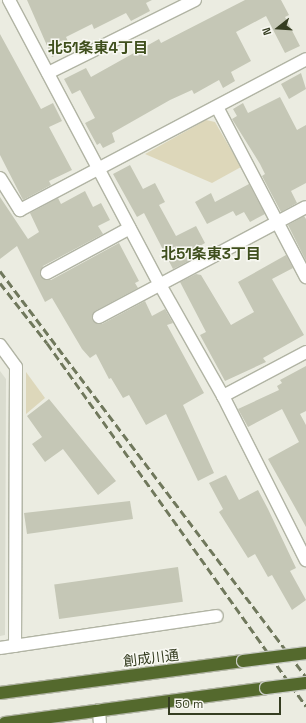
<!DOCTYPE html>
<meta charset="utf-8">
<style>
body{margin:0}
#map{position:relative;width:306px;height:723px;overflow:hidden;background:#ebece1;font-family:"Space Grotesk","Noto Sans JP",sans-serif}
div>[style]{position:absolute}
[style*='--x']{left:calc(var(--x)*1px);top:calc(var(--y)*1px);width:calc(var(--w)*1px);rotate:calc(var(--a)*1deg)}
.built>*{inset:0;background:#dadccf}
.green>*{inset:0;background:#ddd7ba}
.building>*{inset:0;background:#c5c7b6;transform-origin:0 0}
.roads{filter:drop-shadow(1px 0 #b1b4a4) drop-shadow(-1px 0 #b1b4a4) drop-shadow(0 1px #b1b4a4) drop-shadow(0 -1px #b1b4a4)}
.minor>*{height:12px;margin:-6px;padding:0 6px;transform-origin:6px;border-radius:6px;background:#fff}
.highway>*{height:12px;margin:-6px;padding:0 6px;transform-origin:6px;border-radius:6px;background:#54692d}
.rail>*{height:3px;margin-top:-1.5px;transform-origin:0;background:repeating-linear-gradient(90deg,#70785c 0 8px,transparent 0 12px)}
.bridges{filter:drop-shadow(1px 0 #c6c9c1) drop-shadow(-1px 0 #c6c9c1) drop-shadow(0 1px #c6c9c1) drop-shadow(0 -1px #c6c9c1)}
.highway-bridge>*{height:12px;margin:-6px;padding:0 6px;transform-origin:6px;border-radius:6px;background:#54692d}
span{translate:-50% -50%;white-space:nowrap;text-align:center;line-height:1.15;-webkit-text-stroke:3px #f8f8f2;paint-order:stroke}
.street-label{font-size:14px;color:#353d21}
.neighbourhood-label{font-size:15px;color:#3f4f1d;font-weight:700}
.north{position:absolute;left:258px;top:8px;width:40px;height:40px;-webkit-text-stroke:3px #f8f8f2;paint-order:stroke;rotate:253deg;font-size:11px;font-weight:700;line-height:16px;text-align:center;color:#353d21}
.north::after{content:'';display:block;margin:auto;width:14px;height:18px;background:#353d21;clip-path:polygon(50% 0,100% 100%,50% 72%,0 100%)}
.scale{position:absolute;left:168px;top:697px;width:113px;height:18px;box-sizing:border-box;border:2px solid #353d21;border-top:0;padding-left:5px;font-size:12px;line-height:14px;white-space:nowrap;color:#353d21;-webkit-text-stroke:3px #f8f8f2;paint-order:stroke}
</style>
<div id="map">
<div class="built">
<div style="clip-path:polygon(0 371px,6px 379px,5px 635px,0 636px)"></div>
</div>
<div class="green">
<div style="clip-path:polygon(206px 120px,215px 122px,241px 167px,212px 183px,145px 154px)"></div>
<div style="clip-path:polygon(26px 372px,45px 398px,26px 414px)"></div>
</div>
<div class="building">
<div style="clip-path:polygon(27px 0,152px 0,146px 3px,150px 11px,131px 21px,126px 13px,94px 29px,92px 24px,66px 37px,71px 48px,52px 57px)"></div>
<div style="clip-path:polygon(245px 0,281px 0,289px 15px,285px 17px,300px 46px,285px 53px,266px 16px,236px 32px,251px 61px,231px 72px,235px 81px,223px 88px,219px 80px,194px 94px,192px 90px,170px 100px,112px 133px,115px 142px,103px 148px,100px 143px,97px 145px,85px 123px,95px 118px,80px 90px,72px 94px,64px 79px,86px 68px,91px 77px,159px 39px,161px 43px)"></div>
<div style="clip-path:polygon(0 34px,41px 109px,53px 103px,62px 121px,49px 127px,72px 170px,49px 181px,51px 185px,23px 200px,0 155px)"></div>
<div style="clip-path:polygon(301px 73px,306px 89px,289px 99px,281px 84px)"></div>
<div style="clip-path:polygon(280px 97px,297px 130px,306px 125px,306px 183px,291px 191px,297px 203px,281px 212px,262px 176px,265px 174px,260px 164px,232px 119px,237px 116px,233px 109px,243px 103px,248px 113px)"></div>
<div style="clip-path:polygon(130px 165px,143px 189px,155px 183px,165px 202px,159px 205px,176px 236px,196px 226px,205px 243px,185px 254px,189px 261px,173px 269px,144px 213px,137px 217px,113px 174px)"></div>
<div style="clip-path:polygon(249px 184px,265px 214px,250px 222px,244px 212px,236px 216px,233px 211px,207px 224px,195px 202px,211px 193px,215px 202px)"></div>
<div style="clip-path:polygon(85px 191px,93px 207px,101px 203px,110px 220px,98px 226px,103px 234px,43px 266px,40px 276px,51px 280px,119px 243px,139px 281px,135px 283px,138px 288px,95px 311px,92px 320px,102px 324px,145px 301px,152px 316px,165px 309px,173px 323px,167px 325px,204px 393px,183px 405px,214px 473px,198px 481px,166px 414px,146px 425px,129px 395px,123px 398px,111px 378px,109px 379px,96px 354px,90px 358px,82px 349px,52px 298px,45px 302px,17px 246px,0 259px,0 197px,28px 239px,39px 232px,30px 213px,58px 198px,61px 204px)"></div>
<div style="clip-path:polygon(304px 216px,306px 219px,306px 261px,288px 225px)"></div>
<div style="clip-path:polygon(286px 255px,293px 268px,272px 279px,304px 335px,263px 358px,266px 362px,225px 381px,200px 335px,206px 332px,180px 282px,196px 274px,201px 275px,231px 325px,254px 312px,238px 282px)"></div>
<div style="clip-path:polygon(306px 366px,306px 411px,300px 414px,306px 425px,306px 527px,268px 459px,299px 442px,282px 409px,248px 427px,238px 409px,279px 390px,277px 386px,282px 383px,280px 380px)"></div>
<div style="clip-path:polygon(49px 399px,116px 481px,98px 495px,63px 449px,45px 462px,32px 444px,42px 437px,27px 416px)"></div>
<div style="clip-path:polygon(226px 475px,239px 500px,258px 490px,268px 509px,296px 568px,290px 571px,306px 600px,292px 610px,272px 575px,268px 577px,255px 554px,248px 558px,219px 512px,223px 509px,209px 483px)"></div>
<div style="clip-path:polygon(130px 501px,133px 519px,27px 534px,24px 513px)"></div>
<div style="left:178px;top:567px;width:35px;height:125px;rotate:82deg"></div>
</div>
<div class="roads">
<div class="minor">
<div style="--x:9;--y:0;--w:320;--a:62.1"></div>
<div style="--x:159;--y:283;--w:130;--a:60.5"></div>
<div style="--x:223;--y:396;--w:184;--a:63.2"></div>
<div style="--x:48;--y:73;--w:164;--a:-26.4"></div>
<div style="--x:217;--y:107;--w:192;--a:62.4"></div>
<div style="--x:0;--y:178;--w:38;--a:58"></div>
<div style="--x:20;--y:210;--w:323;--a:-27.8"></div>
<div style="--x:47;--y:273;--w:94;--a:-28.5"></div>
<div style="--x:99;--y:317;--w:234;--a:-28"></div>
<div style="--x:0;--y:345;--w:27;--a:54"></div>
<div style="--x:16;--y:367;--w:279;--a:90.2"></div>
<div style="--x:223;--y:396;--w:94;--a:-27.9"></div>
<div style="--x:0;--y:648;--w:219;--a:-8.4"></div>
<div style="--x:99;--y:710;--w:13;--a:86"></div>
</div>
<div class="highway">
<div style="--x:0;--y:693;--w:245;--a:-7.5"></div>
<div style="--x:5;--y:723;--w:263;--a:-7.6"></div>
</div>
</div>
<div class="rail">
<div style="--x:0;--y:271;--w:508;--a:52.99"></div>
<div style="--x:0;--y:283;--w:76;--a:51.9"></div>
<div style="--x:47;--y:343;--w:446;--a:54.5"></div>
</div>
<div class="bridges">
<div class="highway-bridge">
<div style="--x:243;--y:661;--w:64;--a:-7.2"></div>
<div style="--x:266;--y:688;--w:40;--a:-7.1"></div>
</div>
</div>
<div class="street-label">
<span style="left:151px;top:658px;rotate:-7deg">創成川通</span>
</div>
<div class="neighbourhood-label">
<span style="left:98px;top:48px">北51条東4丁目</span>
<span style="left:211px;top:254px">北51条東3丁目</span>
</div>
<div class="north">N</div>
<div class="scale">50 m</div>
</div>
